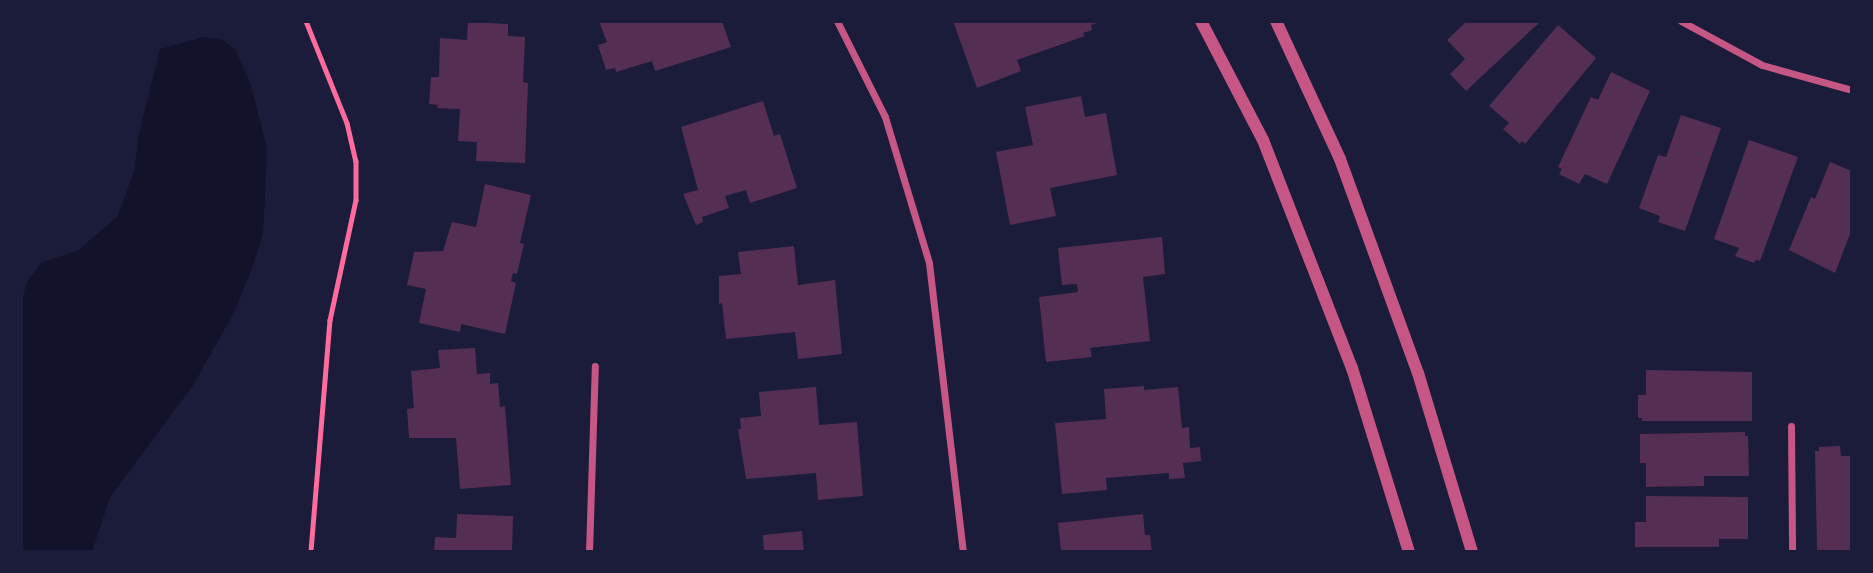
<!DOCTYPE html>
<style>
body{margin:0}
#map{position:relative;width:1873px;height:573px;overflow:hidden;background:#1b1b3a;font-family:"Varela Round",sans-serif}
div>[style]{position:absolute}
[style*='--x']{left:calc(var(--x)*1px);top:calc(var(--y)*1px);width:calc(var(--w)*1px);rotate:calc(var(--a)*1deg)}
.water>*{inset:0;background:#12122b}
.building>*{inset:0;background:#542f53}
.path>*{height:4.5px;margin:-2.25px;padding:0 2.25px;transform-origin:2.25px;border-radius:2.25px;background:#ff6b9d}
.minor>*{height:7px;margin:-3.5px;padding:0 3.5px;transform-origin:3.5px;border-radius:3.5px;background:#c65784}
.tertiary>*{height:12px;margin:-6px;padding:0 6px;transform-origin:6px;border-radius:6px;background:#c65784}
span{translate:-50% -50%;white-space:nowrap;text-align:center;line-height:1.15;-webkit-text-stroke:6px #1b1b3a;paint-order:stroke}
.frame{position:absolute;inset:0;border:23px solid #1b1b3a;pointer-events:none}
</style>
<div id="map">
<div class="water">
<div style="clip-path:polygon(204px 37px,223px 40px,235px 49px,251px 85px,267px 148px,263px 234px,250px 274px,233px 314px,194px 384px,110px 497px,92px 552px,21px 552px,21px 311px,26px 283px,42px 262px,77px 251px,117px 217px,134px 172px,139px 133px,160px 49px)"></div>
</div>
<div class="building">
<div style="clip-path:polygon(599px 21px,722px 21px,731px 47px,655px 71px,652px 61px,616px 72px,615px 68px,606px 70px,598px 45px,607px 42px)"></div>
<div style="clip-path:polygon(953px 21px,1096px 21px,1097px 23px,1091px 25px,1092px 30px,1083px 33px,1085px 36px,1017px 60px,1021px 71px,977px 88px)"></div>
<div style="clip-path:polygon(1467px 21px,1541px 21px,1466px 91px,1450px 74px,1465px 59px,1447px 40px)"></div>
<div style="clip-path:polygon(468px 22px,508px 24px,508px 36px,525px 37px,523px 82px,528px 83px,525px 163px,476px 161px,477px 142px,458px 141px,460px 109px,437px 108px,438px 105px,429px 104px,431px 77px,439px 77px,440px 38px,467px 40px)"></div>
<div style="clip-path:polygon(1558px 25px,1596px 58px,1525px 144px,1522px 141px,1520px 144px,1503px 129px,1509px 123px,1489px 106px)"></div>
<div style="clip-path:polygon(1611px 72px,1650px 91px,1607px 184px,1585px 174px,1579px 184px,1559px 174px,1562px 169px,1558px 167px,1591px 97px,1598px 100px)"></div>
<div style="clip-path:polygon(1081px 96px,1085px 117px,1106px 113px,1117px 175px,1050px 188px,1056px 216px,1010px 225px,996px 152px,1033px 145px,1025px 107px)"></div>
<div style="clip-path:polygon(763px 101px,774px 136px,780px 134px,797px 188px,750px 203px,746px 190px,725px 196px,729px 208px,702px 217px,703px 222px,696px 225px,683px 194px,698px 190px,681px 127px)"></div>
<div style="clip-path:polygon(1681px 115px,1721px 128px,1685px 231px,1658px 222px,1660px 216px,1639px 208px,1658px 155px,1666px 157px)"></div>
<div style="clip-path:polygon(1749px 140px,1798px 157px,1760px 261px,1756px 260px,1754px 263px,1735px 256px,1739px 248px,1714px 239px)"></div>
<div style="clip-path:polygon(1830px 162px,1852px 171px,1852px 229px,1835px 273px,1789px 250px,1811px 197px,1815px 199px)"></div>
<div style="clip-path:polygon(485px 184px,531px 195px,520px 243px,524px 244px,517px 274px,513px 273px,511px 281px,516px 283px,505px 334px,461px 324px,460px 332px,419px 323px,426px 289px,407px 285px,414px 252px,443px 251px,452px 222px,476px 227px)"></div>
<div style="clip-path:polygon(1162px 237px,1165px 274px,1143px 277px,1150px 341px,1090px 348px,1092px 357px,1046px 362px,1039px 297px,1078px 292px,1077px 284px,1062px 285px,1058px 248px)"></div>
<div style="clip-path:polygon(794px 246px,798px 285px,835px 280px,842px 354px,798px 359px,795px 332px,726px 339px,722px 303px,719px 304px,719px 276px,741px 274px,738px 252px)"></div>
<div style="clip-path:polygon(475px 348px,477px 374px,490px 373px,490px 384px,498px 383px,500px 407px,505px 406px,511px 485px,460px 489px,456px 438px,409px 438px,407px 409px,414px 408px,411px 371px,440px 368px,438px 350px)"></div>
<div style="clip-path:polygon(1646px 370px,1752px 372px,1752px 421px,1642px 421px,1642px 418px,1638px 418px,1638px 395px,1646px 395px)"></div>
<div style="clip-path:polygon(1144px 386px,1144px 390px,1178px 387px,1182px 428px,1189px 427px,1190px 448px,1200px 447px,1201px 461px,1183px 463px,1185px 478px,1169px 479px,1169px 473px,1106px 478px,1107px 490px,1062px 494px,1055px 423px,1106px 419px,1104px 389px)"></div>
<div style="clip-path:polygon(816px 387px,819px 425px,857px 422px,863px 496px,818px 500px,816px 473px,746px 479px,738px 429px,741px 429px,740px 418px,761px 416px,759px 392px)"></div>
<div style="clip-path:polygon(1745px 432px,1745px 436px,1748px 436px,1749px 476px,1704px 476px,1704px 486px,1646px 487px,1646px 463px,1640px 463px,1640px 434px)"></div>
<div style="clip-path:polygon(1840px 446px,1841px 456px,1852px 456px,1852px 552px,1817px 552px,1815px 451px,1819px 451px,1819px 447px)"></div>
<div style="clip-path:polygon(1646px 496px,1748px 497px,1748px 539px,1719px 539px,1719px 547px,1635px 547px,1635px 522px,1646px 522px)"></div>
<div style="clip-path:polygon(457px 514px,513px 516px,512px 552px,434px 552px,435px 537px,456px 538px)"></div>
<div style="clip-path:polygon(1143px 514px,1145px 535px,1150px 535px,1152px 552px,1061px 552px,1058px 523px)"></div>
<div style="clip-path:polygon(802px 531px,804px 552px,764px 552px,763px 535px)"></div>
</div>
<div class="path">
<div style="--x:306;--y:21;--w:110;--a:68.1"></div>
<div style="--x:347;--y:123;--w:39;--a:77"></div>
<div style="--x:356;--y:161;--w:39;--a:90"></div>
<div style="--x:356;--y:200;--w:123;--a:102.2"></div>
<div style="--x:330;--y:320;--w:233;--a:94.7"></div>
</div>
<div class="minor">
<div style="--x:837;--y:21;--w:107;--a:63.4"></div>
<div style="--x:885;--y:117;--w:152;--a:73.2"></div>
<div style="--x:929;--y:263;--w:291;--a:83.3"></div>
<div style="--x:1681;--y:21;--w:92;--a:28.5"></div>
<div style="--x:1762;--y:65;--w:93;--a:15.5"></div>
<div style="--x:1791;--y:426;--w:126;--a:89.5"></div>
<div style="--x:589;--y:552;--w:186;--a:-88.2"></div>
</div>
<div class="tertiary">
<div style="--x:1201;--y:21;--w:134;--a:62.5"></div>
<div style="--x:1263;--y:140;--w:245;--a:68.7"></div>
<div style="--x:1352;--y:368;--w:193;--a:72.8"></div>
<div style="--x:1276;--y:21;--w:152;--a:65.1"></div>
<div style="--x:1340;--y:159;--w:228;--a:70"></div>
<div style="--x:1418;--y:373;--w:187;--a:73.2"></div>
</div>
<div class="frame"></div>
</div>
